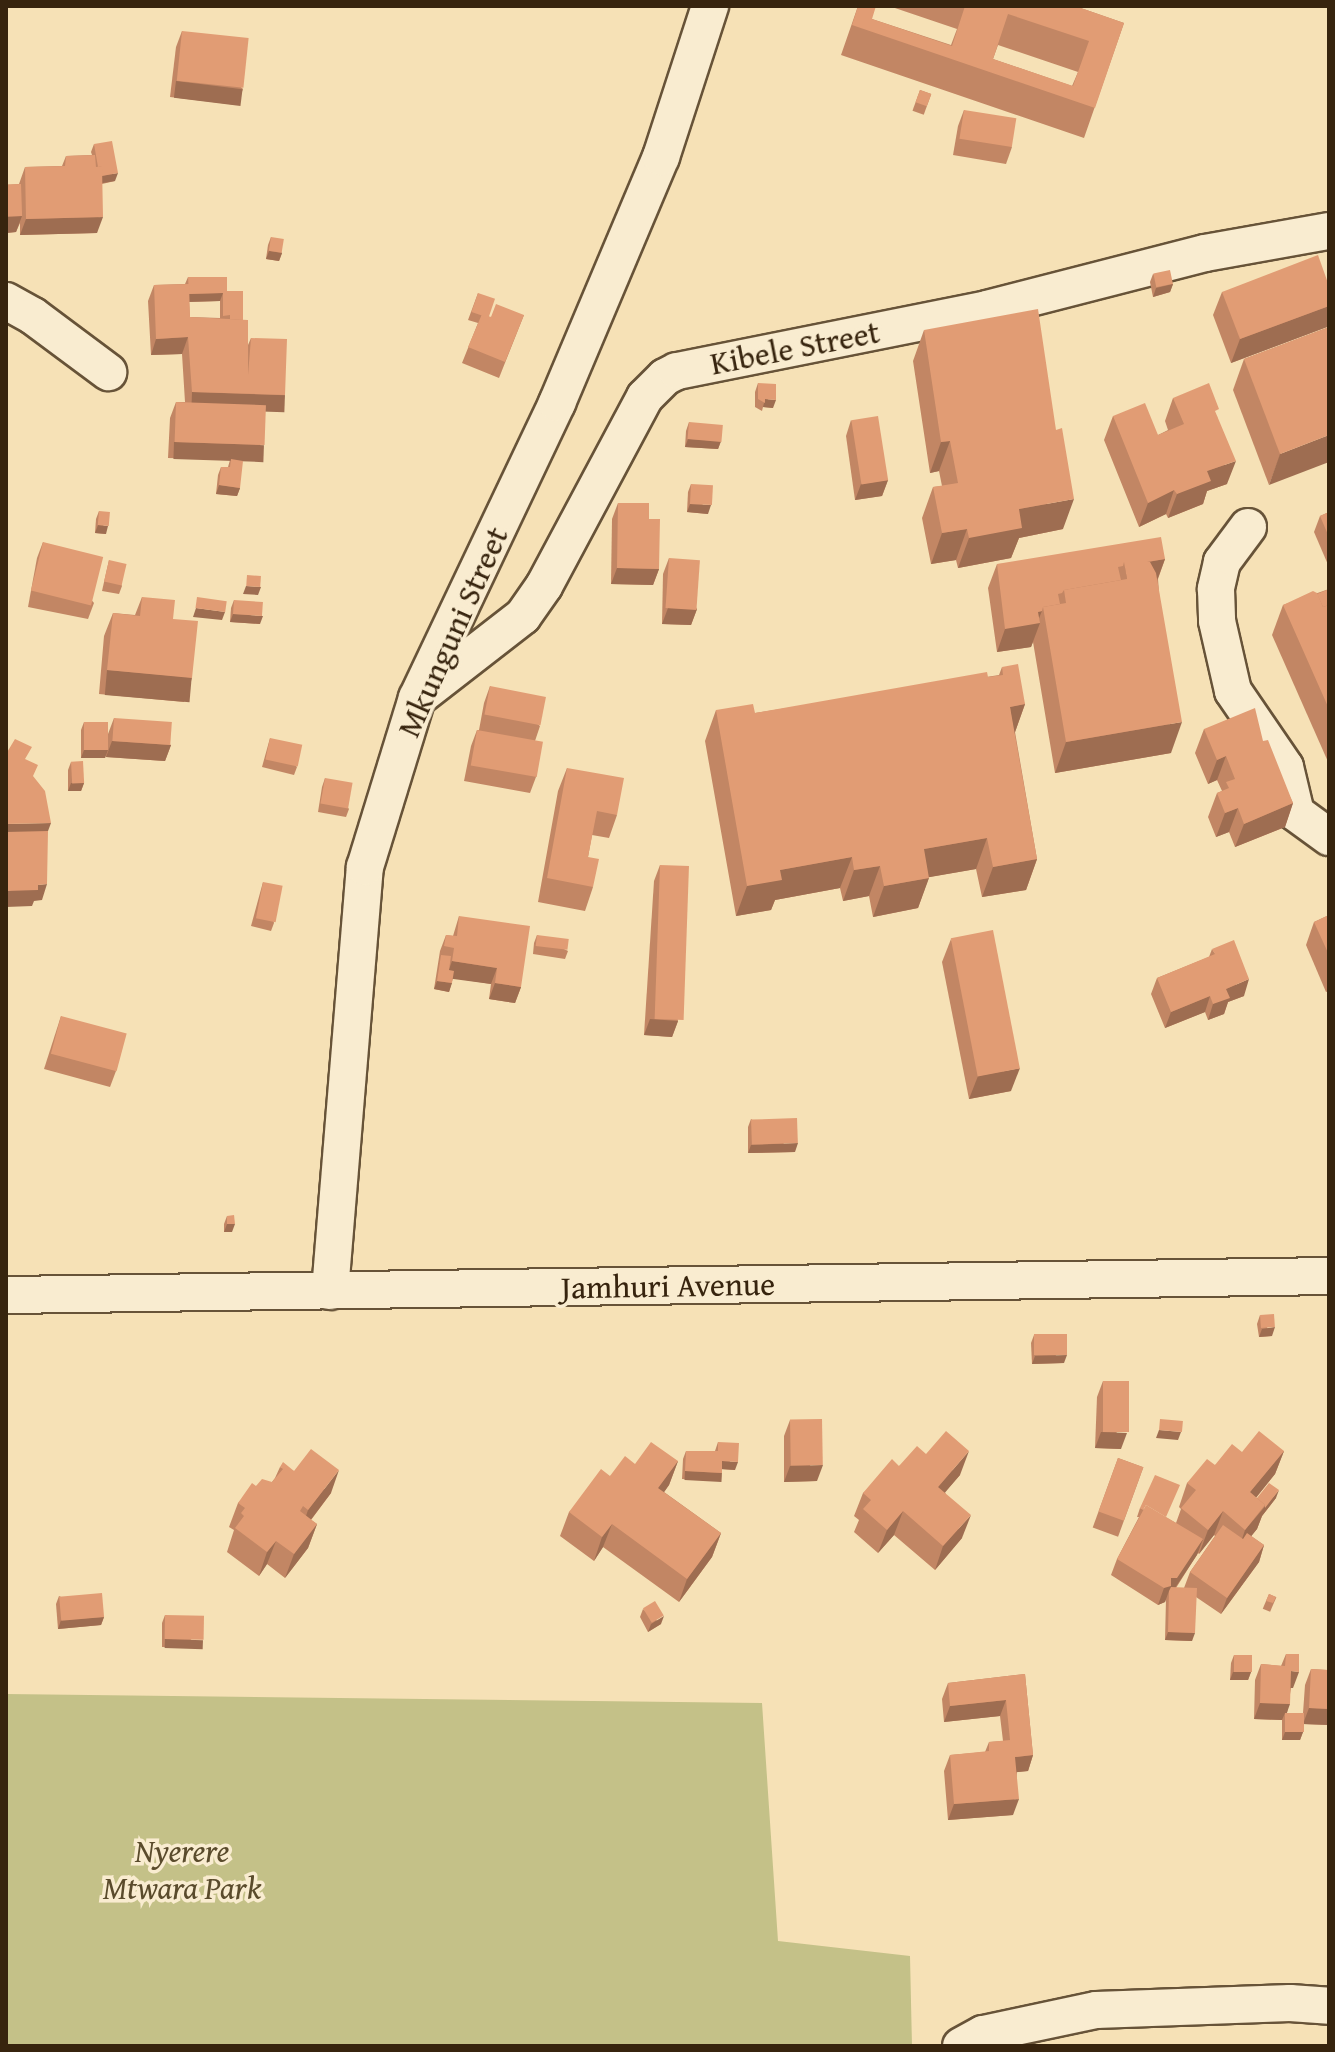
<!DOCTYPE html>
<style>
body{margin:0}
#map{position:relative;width:1335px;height:2052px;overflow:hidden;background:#f6e1b6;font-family:"Gentium Book Plus",serif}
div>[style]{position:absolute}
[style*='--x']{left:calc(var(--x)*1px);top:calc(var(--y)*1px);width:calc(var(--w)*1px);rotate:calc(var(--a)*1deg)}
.green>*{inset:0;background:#c4c188}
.roads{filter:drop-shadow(2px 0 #675338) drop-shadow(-2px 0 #675338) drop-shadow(0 2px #675338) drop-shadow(0 -2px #675338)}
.minor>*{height:36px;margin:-18px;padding:0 18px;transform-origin:18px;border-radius:18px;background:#f9ecd0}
.wall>*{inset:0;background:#c28664;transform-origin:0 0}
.shaded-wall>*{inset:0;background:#9e6d51;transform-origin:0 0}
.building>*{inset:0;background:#e19c74;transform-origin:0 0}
span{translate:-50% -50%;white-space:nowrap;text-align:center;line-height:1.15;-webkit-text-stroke:7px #f9ecd0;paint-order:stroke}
.street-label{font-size:32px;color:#37240e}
.park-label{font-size:32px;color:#5a4b2c;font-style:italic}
.frame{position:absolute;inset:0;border:8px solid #37240e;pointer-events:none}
</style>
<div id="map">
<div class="green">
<div style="clip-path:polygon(6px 1694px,762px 1703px,778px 1941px,910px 1956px,912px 2046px,6px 2046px)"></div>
</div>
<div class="roads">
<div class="minor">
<div style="--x:6;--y:301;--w:31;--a:29"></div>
<div style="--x:33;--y:316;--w:94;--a:36.7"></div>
<div style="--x:1248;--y:527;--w:44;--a:126.6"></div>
<div style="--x:1222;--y:562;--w:28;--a:103"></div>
<div style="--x:1216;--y:589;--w:32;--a:88"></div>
<div style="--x:1217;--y:621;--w:72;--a:77.1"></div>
<div style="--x:1233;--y:691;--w:92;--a:55.6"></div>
<div style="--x:1285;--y:767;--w:47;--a:76.6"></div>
<div style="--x:1296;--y:813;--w:41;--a:36"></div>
<div style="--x:420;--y:696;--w:130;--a:-37.8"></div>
<div style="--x:523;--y:616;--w:37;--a:-55"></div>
<div style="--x:544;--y:586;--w:214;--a:-61.9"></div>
<div style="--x:645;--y:397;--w:28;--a:-45"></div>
<div style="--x:665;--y:377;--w:13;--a:-27"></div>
<div style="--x:677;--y:371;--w:316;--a:-11.3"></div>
<div style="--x:987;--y:309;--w:225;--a:-14.4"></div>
<div style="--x:1205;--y:253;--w:126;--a:-10.1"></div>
<div style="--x:330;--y:1291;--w:425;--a:-85.3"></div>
<div style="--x:365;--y:867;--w:177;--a:-72.9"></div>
<div style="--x:417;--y:698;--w:327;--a:-64.6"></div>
<div style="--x:557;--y:403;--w:267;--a:-67.1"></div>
<div style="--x:661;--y:157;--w:159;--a:-72"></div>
<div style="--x:6;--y:1295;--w:1323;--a:-0.82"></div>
<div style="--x:961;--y:2046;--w:25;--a:-29"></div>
<div style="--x:983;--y:2034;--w:116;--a:-12"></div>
<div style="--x:1096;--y:2010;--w:194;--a:-2.1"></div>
<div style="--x:1290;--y:2003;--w:39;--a:4"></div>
</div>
</div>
<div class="wall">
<div style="clip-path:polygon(evenodd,858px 6px,872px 19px,951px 45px,957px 29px,889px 6px,1075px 6px,1124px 23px,1084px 138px,841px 55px,858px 6px,998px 45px,1078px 72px,1072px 86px,993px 59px,998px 45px)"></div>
<div style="clip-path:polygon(182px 31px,243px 89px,237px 105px,170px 97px,176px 47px)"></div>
<div style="left:920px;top:90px;width:12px;height:22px;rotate:20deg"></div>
<div style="clip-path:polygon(964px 110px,1012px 147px,1006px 164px,953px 155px,958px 126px)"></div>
<div style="clip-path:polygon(94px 144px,115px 181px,102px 184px,97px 233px,20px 235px,20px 223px,16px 232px,6px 233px,6px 185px,19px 184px,25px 167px,62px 166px,66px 156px,92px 155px,91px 152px)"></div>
<div style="clip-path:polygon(271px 237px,282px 253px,279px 261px,266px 259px,268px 245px)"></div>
<div style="clip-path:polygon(1153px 274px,1173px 284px,1170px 292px,1153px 297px,1150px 282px)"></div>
<div style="clip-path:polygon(evenodd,188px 277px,227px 291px,243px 320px,248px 345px,251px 338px,285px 395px,279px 411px,265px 410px,258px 461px,235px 460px,240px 488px,237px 496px,216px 494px,218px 475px,221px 467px,228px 467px,230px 460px,168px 458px,170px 418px,176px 402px,185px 402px,182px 354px,151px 355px,148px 301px,154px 285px,185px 284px,188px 277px,220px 301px,220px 318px,190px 317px,189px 302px,220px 301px)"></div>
<div style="clip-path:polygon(1329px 286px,1329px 322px,1327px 327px,1231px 363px,1213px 315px,1222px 292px)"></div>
<div style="clip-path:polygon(478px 293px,489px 317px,524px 315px,499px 378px,462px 363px,478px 323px,468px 320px)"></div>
<div style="clip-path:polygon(1329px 327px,1269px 485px,1233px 390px,1244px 359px)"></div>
<div style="clip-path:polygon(924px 330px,1063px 529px,1019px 538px,1011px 558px,958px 568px,956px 560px,931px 564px,922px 518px,933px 487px,942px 486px,939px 471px,930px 473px,913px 361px)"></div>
<div style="clip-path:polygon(758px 383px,773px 408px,763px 407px,762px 411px,755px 407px,755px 392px)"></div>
<div style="clip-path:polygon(1173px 398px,1217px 416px,1227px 484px,1207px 491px,1203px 504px,1168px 518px,1166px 514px,1139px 527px,1104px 440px,1113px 416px,1158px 435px,1168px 430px,1165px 421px)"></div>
<div style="clip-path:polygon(851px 420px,888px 480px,882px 496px,855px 500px,846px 436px)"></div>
<div style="clip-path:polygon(689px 422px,721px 441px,718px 449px,685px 447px,686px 431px)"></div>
<div style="clip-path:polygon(691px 484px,708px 514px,687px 512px,688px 492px)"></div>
<div style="clip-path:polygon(618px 503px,649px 519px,659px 569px,653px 585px,611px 584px,612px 519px)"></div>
<div style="clip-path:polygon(99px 511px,106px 534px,95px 533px,96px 519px)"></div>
<div style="clip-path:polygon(1329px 512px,1329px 567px,1314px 532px,1320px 516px)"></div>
<div style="clip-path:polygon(43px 542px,94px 603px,88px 619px,28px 607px,37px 558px)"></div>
<div style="clip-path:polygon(669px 558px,697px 609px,691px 625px,662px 624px,663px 574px)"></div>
<div style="clip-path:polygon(1165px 559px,1158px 579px,1171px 753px,1055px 773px,1033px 642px,1031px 647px,997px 652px,988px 588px,997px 564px)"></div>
<div style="clip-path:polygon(109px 560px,122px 586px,119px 594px,102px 591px)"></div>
<div style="clip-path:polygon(1329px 589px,1329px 764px,1272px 635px,1283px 605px)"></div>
<div style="clip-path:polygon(142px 597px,173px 619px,192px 678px,184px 702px,99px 694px,104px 636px,113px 613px,135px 615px)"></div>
<div style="clip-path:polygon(234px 600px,260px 624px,230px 622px,231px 608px)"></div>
<div style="clip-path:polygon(1002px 667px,1025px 704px,1015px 732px,1037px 859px,1026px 890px,982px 897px,976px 869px,929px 877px,918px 908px,873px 917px,869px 896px,843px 901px,840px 888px,775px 900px,771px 910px,736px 916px,705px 741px,716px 710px,755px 713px,999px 675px)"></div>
<div style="clip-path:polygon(490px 686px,540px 726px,535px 741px,536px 777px,530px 793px,464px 781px,471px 746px,477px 730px,479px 730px,484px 703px)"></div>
<div style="clip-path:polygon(114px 718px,171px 745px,165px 761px,106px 757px,106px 754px,105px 758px,81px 758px,81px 730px,84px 722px,108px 734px)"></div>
<div style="clip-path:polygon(1204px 729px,1263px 741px,1293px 803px,1285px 827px,1235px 847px,1229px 832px,1216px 837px,1208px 817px,1217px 793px,1222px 791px,1217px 780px,1208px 784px,1195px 753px)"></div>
<div style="clip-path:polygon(270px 738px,297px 767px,294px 775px,262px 767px)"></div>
<div style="clip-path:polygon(71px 762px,84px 783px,81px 791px,68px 791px,68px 770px)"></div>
<div style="clip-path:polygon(567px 768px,617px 815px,609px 838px,592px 835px,588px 857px,593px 887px,585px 911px,538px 902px,558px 791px)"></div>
<div style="clip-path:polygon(325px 778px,349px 809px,346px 817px,318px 812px,322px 787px)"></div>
<div style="clip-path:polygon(660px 865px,678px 1021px,672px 1037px,644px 1035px,654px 881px)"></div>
<div style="clip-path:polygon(263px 882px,274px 923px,271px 931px,251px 926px)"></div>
<div style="clip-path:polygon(1329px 915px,1329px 991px,1326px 992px,1306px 945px,1314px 922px)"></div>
<div style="clip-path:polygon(459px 916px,521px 987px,515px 1003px,489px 999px,491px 984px,453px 978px,449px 992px,434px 989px,440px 951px,446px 935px,453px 936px)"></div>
<div style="clip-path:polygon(537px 935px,568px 951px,565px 959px,533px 954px,534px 943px)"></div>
<div style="clip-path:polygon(951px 939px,1011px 1091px,969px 1099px,942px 962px)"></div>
<div style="clip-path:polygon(1212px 949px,1244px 996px,1228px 1002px,1224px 1014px,1208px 1020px,1205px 1012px,1165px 1028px,1151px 994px,1157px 978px,1209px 957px)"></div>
<div style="clip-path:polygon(61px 1016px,116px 1071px,110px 1087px,44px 1069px)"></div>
<div style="clip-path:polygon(751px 1119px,795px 1152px,748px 1153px,748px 1127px)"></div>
<div style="clip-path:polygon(227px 1216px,232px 1232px,224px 1232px,224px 1224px)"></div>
<div style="clip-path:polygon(1260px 1315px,1272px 1336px,1259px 1337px,1257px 1324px)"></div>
<div style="clip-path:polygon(1034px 1335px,1064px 1363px,1032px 1364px,1031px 1343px)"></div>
<div style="clip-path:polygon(1103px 1381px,1121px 1449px,1095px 1448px,1097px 1397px)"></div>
<div style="clip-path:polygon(790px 1420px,817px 1481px,784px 1482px,784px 1436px)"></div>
<div style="clip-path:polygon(718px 1442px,735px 1470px,722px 1469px,719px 1481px,682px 1479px,683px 1459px,686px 1451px,715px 1451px)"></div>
<div style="clip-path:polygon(evenodd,1284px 1451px,1275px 1474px,1256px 1498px,1276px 1498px,1262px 1516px,1257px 1529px,1251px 1536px,1264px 1545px,1259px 1562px,1221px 1614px,1196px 1597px,1192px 1641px,1165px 1640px,1166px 1599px,1165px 1602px,1158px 1605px,1111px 1575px,1117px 1559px,1139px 1517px,1137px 1517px,1140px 1508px,1167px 1518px,1176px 1523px,1181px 1509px,1179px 1507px,1187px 1483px,1215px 1465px,1242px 1452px,1284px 1451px,1214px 1535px,1215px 1536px,1190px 1572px,1184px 1588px,1176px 1588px,1198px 1553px,1199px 1554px,1214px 1535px)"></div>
<div style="clip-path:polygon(926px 1454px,960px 1475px,945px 1492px,962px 1538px,935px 1570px,894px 1535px,878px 1553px,854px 1532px,859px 1520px,854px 1516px,863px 1493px,899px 1466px)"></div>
<div style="left:1118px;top:1458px;width:27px;height:74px;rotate:20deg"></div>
<div style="clip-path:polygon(678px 1461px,669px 1485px,664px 1492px,721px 1533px,712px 1557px,679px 1602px,603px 1547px,594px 1561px,560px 1536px,569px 1512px,610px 1476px,635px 1464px)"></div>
<div style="clip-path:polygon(280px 1467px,294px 1471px,331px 1493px,311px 1520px,317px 1524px,308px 1548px,285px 1578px,267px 1564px,259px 1576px,227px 1552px,234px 1530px,229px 1527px,238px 1503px,256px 1486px,272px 1482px,275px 1478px)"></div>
<div style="left:1269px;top:1594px;width:8px;height:16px;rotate:23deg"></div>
<div style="clip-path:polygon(59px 1596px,104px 1617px,101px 1625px,58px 1629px,56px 1604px)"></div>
<div style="clip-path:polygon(643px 1609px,661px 1624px,648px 1632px,640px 1617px)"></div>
<div style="clip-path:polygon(165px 1615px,200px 1648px,162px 1647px,162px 1623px)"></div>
<div style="clip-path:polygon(1286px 1654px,1293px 1688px,1291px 1688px,1287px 1713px,1303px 1713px,1305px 1685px,1311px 1669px,1327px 1670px,1329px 1665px,1329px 1725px,1303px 1724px,1303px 1732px,1300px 1740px,1282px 1740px,1282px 1720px,1254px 1719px,1255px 1680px,1261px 1664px,1281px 1666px)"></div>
<div style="clip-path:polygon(1234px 1655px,1251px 1672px,1248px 1680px,1230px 1680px,1231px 1663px)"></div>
<div style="clip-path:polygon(1025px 1674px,1033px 1755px,1028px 1771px,1017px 1772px,1013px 1815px,948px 1820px,944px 1771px,950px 1755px,985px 1752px,989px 1742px,1003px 1741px,1000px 1716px,944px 1722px,942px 1699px,948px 1683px)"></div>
</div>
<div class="shaded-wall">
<div style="left:176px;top:81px;width:67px;height:17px;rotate:7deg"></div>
<div style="clip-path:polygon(118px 173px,115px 181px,97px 184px,100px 176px)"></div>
<div style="clip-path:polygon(22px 216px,16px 232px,6px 233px,6px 217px)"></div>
<div style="clip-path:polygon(103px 217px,97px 233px,20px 235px,26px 219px)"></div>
<div style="clip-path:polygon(269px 251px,282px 253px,279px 261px,266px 259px)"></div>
<div style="clip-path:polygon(1173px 284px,1170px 292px,1153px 297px,1156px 288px)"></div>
<div style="clip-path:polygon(223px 293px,220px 301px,185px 302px,188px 294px)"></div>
<div style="clip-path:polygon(1329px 306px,1329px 322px,1327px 327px,1231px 363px,1240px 339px)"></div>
<div style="clip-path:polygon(188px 337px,182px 354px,151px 355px,156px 339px)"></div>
<div style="left:192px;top:392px;width:93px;height:17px;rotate:2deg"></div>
<div style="clip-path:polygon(765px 399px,776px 400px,773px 408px,763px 407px)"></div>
<div style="clip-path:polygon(1329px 435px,1329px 462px,1269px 485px,1280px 454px)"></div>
<div style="clip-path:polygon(688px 439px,721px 441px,718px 449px,685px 447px)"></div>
<div style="clip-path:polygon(950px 441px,939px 471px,930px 473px,941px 442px)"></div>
<div style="left:174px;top:442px;width:90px;height:17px;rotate:2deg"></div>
<div style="clip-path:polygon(1236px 461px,1227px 484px,1207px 491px,1203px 504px,1168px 518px,1177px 494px,1207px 471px)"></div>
<div style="clip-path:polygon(888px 480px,882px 496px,855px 500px,861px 484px)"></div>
<div style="clip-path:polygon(219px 485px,240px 488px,237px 496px,216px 494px)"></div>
<div style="clip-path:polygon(1174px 490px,1166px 514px,1139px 527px,1148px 503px)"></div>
<div style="clip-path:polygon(1074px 499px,1063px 529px,1019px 538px,1011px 558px,958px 568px,969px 538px,1019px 509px)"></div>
<div style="clip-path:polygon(690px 504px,711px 505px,708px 514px,687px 512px)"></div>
<div style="clip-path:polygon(98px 525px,108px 526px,106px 534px,95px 533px)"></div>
<div style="clip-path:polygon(967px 529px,956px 560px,931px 564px,942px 533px)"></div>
<div style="clip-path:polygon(1165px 559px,1156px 583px,1127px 579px,1125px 566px)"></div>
<div style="clip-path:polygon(617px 568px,659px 569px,653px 585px,611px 584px)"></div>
<div style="clip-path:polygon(246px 586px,261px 587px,258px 595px,243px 594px)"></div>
<div style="clip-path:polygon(196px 608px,225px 612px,222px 620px,193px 617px)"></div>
<div style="clip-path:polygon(668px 608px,697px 609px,691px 625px,662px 624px)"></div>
<div style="clip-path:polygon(1042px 611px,1037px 623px,1040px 623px,1031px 647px,997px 652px,1005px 629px,1038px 612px)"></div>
<div style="clip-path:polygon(233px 614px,263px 616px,260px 624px,230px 622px)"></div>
<div style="left:107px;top:670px;width:85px;height:25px;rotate:5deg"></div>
<div style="clip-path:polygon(1025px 704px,1014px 735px,1010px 707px)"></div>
<div style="clip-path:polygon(1182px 722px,1171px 753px,1055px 773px,1066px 742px)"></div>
<div style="clip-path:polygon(112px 741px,171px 745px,165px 761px,106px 757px)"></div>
<div style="clip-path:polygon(84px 750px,108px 750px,105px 758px,81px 758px)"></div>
<div style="clip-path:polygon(1226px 756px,1217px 780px,1208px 784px,1217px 760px)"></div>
<div style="clip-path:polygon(71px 783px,84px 783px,81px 791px,68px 791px)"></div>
<div style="clip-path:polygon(1293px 803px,1285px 827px,1235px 847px,1244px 824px)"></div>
<div style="clip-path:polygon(1238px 808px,1229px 832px,1216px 837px,1225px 813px)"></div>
<div style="clip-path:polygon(51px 823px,42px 847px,6px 847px,6px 824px)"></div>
<div style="clip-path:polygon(987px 838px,976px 869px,913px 880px,924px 849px)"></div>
<div style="clip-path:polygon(852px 857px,840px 888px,775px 900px,771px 910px,736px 916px,747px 886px,780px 870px)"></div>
<div style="clip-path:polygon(1037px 859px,1026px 890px,982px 897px,993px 867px)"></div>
<div style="clip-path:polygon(880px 866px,869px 896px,843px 901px,854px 870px)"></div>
<div style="clip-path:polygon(929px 878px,918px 908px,873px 917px,884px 886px)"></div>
<div style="clip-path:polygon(47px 884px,42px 900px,34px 901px,32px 906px,6px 907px,6px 891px,38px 885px)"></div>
<div style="clip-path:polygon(452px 961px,497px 968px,491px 984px,446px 978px)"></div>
<div style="clip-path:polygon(1249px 979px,1244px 996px,1228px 1002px,1224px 1014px,1208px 1020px,1213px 1004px,1226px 989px)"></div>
<div style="clip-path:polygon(437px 981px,452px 983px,449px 992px,434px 989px)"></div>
<div style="clip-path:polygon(495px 983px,521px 987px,515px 1003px,489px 999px)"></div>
<div style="clip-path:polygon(1210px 996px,1205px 1012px,1165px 1028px,1171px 1012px)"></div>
<div style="clip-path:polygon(650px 1019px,678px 1021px,672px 1037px,644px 1035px)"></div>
<div style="clip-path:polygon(1020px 1068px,1011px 1091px,969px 1099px,978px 1076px)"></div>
<div style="clip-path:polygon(798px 1143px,795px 1152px,748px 1153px,751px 1145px)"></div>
<div style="clip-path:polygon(227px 1224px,235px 1224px,232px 1232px,224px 1232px)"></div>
<div style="clip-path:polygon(1275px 1327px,1272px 1336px,1259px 1337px,1262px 1329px)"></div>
<div style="clip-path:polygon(1067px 1355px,1064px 1363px,1032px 1364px,1035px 1356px)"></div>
<div style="clip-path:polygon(1159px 1430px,1181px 1432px,1178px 1440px,1156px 1438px)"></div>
<div style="clip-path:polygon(1101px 1432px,1127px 1433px,1121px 1449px,1095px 1448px)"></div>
<div style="clip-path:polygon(969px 1451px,960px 1475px,930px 1510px,938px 1487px)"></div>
<div style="clip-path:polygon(1284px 1451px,1275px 1474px,1241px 1516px,1250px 1492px)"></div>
<div style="clip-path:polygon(678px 1461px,669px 1485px,650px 1512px,658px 1488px)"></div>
<div style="clip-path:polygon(722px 1461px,738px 1462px,735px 1470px,720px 1469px)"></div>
<div style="clip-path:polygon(823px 1465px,817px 1481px,784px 1482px,790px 1466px)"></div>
<div style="clip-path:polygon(339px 1470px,331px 1493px,300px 1534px,308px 1510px)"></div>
<div style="left:685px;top:1471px;width:37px;height:9px;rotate:3deg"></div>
<div style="clip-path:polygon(1279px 1490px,1276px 1498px,1262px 1516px,1257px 1529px,1237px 1554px,1245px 1530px)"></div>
<div style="clip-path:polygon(903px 1511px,894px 1535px,878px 1553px,887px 1530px)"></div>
<div style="clip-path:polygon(1223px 1511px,1214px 1535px,1199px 1554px,1208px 1530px)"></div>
<div style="clip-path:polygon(971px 1515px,962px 1538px,935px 1570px,943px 1546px)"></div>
<div style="clip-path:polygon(317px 1524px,308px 1548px,285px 1578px,294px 1554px)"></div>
<div style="clip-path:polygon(612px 1524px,603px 1547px,594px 1561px,602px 1537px)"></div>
<div style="clip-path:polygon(721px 1533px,712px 1557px,679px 1602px,687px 1579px)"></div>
<div style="clip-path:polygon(1203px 1539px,1197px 1555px,1171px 1594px,1169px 1591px,1165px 1602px,1158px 1605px,1164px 1588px,1171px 1578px)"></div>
<div style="clip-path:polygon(276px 1541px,267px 1564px,259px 1576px,267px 1552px)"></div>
<div style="clip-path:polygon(1264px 1545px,1259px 1562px,1221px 1614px,1227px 1598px)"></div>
<div style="clip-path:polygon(664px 1616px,661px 1624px,648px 1632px,651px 1624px)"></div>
<div style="clip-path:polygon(104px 1617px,101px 1625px,58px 1629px,61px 1620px)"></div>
<div style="clip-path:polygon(1168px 1632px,1195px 1633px,1192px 1641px,1165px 1640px)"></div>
<div style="left:165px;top:1639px;width:38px;height:9px;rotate:2deg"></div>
<div style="clip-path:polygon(1291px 1671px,1299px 1672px,1293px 1688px,1285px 1688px)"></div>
<div style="clip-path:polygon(1233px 1672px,1251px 1672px,1248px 1680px,1230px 1680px)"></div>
<div style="clip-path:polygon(1006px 1700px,1000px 1716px,944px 1722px,950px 1706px)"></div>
<div style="clip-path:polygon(1260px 1703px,1290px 1704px,1285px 1718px,1285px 1713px,1282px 1720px,1254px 1719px)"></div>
<div style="clip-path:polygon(1309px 1708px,1329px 1709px,1329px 1725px,1303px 1724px)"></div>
<div style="clip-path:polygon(1285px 1732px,1303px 1732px,1300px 1740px,1282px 1740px)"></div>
<div style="clip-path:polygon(1033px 1755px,1028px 1771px,1009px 1773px,1015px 1757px)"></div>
<div style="clip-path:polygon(1019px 1799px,1013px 1815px,948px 1820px,954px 1804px)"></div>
</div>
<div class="building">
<div style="clip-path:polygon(evenodd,858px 6px,876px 6px,872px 19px,952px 46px,965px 6px,1075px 6px,1124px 23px,1095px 108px,852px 25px,858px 6px,1008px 14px,1089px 41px,1073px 86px,993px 59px,1008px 14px)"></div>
<div style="left:182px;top:31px;width:67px;height:50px;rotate:6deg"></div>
<div style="left:920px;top:90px;width:12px;height:13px;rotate:20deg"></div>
<div style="left:964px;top:110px;width:53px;height:29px;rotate:9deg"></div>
<div style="clip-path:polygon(112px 141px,118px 173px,102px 176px,102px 166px,98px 167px,94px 144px)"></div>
<div style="clip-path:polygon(95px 155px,96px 167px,102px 166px,103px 217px,26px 219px,25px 167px,65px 166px,66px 156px)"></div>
<div style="left:21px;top:184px;width:32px;height:15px;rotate:88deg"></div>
<div style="left:271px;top:237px;width:13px;height:14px;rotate:9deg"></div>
<div style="clip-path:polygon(1318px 255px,1329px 286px,1329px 306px,1240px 339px,1222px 292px)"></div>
<div style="left:1170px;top:270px;width:14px;height:17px;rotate:78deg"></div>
<div style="clip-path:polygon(188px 277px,227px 277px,227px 291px,243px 291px,243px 320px,230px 319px,230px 315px,223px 316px,223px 293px,189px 294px)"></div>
<div style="clip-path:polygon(189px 284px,190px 317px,248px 320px,248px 375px,251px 338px,287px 339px,285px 395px,192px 392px,188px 337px,156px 339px,154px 285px)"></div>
<div style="left:478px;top:293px;width:18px;height:20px;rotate:19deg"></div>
<div style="clip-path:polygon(496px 304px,524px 315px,505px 362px,468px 347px,482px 314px,491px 317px)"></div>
<div style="clip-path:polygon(1038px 309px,1056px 430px,1062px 428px,1074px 499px,1019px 509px,1022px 528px,969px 538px,967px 529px,942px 533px,933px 487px,958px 483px,950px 441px,941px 442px,924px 330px)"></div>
<div style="clip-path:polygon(1329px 327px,1329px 435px,1280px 454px,1244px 359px)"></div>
<div style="clip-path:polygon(758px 383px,776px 384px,776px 400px,765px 399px,765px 403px,758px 399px)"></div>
<div style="clip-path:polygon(1209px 383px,1219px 409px,1215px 411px,1236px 461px,1207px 471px,1211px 481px,1177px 494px,1174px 490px,1148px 503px,1113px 416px,1145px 403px,1158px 435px,1184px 424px,1173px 398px)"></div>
<div style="left:176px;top:402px;width:90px;height:40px;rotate:2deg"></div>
<div style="left:878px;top:416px;width:65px;height:27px;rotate:81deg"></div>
<div style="left:689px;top:422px;width:34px;height:17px;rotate:5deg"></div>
<div style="clip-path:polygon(231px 459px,243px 461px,240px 488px,219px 485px,221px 467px,230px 467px)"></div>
<div style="left:691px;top:484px;width:22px;height:20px;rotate:3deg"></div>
<div style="clip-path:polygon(618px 503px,649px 503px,649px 519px,660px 519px,659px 569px,617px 568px)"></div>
<div style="left:99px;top:511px;width:11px;height:14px;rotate:5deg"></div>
<div style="clip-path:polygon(1329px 512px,1329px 537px,1320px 516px)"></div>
<div style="clip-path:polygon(1161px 537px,1165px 559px,1147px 562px,1124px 562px,1123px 566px,1118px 567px,1121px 580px,1064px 590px,1062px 593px,1058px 594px,1060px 604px,1043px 607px,1042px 611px,1038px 612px,1040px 623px,1005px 629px,997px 564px)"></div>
<div style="left:43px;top:542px;width:62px;height:50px;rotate:14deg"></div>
<div style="left:669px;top:558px;width:31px;height:50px;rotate:4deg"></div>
<div style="left:109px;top:560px;width:18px;height:22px;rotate:13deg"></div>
<div style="clip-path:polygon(1124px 562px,1150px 562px,1156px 573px,1182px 722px,1066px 742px,1043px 607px,1066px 603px,1064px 590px,1127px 579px)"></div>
<div style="left:247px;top:575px;width:14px;height:11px;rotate:4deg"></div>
<div style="clip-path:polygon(1329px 589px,1329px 605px,1323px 607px,1317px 594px)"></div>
<div style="clip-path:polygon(1313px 591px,1317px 593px,1323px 607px,1329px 605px,1329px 709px,1283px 605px)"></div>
<div style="clip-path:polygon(142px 597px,175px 600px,173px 619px,198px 621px,192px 678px,107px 670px,113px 613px,140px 616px)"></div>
<div style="left:197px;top:597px;width:30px;height:11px;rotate:8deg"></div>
<div style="left:234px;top:600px;width:29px;height:14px;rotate:4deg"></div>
<div style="clip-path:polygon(1018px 664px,1025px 704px,1010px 707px,1037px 859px,993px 867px,987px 838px,924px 849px,929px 878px,884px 886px,880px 866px,854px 870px,852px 857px,780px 870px,782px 880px,747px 886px,716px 710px,753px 704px,755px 713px,987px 672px,988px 677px,1003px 675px,1002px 667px)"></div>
<div style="left:490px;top:686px;width:57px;height:29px;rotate:11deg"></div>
<div style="clip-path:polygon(1255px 708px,1263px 741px,1268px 740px,1293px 803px,1244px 824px,1238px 808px,1225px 813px,1217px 793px,1229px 788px,1226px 782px,1235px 779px,1226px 756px,1217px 760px,1204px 729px)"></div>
<div style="left:114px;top:718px;width:58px;height:23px;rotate:4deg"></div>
<div style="left:84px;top:722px;width:24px;height:28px"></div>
<div style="left:477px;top:730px;width:67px;height:36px;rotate:10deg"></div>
<div style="left:270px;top:738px;width:33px;height:22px;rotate:12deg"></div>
<div style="clip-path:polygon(15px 739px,32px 747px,25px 759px,38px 765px,33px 776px,45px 791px,51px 823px,6px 824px,6px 754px)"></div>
<div style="left:83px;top:761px;width:22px;height:12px;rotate:87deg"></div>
<div style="clip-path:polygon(567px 768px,624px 778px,617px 815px,597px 811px,588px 857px,599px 859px,593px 887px,547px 878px)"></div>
<div style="left:325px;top:778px;width:28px;height:26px;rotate:10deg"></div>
<div style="clip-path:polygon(48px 831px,47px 884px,38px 885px,38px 890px,6px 891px,6px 832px)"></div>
<div style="left:660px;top:865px;width:29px;height:154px;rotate:2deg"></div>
<div style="left:263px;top:882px;width:20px;height:37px;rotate:11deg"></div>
<div style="clip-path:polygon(1329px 915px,1329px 955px,1314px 922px)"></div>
<div style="clip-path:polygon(459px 916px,530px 926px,521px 987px,495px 983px,497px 968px,452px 961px,454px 948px,444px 946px,446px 935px,457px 936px)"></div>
<div style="left:993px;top:930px;width:141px;height:43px;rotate:79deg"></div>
<div style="left:537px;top:935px;width:32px;height:11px;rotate:7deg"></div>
<div style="clip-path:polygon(1234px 940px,1249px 979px,1226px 989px,1230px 998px,1213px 1004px,1210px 996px,1171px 1012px,1157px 978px,1215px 954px,1212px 949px)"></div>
<div style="clip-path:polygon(441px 955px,451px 956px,449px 970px,454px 971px,452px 983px,437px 981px)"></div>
<div style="left:61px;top:1016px;width:68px;height:39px;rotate:15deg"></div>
<div style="left:797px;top:1118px;width:25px;height:46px;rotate:88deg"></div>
<div style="clip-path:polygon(234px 1215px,235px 1224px,227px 1224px,227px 1216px)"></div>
<div style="left:1274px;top:1314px;width:13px;height:14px;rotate:86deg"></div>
<div style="left:1067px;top:1334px;width:21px;height:33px;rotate:90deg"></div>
<div style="left:1103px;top:1381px;width:26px;height:51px"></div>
<div style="left:822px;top:1419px;width:46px;height:32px;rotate:89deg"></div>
<div style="left:1160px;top:1419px;width:23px;height:11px;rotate:5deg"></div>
<div style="clip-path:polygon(946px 1431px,969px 1451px,938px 1487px,971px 1515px,943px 1546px,903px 1511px,887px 1530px,863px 1509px,871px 1500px,863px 1493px,892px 1459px,899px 1466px,917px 1446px,926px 1454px)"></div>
<div style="clip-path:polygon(1259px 1431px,1284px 1451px,1250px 1492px,1265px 1505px,1245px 1530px,1223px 1511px,1208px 1530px,1181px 1508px,1196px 1490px,1187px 1483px,1207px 1459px,1215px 1465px,1232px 1444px,1242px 1452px)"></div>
<div style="clip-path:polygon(651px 1442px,678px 1461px,658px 1488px,721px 1533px,687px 1579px,612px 1524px,602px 1537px,569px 1512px,601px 1469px,610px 1476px,625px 1456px,635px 1464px)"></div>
<div style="clip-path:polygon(718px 1442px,739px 1443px,738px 1462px,722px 1461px,722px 1473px,685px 1471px,686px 1451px,718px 1451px)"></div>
<div style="clip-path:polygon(311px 1449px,339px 1470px,308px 1510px,303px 1506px,300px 1511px,317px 1524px,294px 1554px,276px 1541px,267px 1552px,235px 1528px,244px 1516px,241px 1513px,245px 1508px,238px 1503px,252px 1483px,256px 1486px,262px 1479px,272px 1482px,283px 1469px,280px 1467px,283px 1462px,294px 1471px)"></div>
<div style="left:1118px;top:1458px;width:27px;height:57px;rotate:20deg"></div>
<div style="clip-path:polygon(1155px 1475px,1180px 1485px,1166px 1517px,1146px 1505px,1143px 1510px,1140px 1508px)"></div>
<div style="clip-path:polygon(1269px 1483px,1279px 1490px,1265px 1508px,1265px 1505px,1257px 1498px)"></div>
<div style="clip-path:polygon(1146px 1505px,1203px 1539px,1177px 1578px,1171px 1578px,1171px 1586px,1164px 1588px,1117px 1559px)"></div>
<div style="clip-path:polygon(1223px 1525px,1243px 1539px,1247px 1533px,1264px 1545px,1227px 1598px,1190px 1572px)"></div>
<div style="clip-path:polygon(1171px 1587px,1197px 1588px,1195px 1633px,1168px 1632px,1169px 1591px)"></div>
<div style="left:102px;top:1593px;width:24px;height:43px;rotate:85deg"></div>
<div style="clip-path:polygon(1269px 1594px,1276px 1597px,1273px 1603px,1266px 1601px)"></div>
<div style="left:655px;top:1601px;width:17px;height:14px;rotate:59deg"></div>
<div style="left:165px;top:1615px;width:39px;height:24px;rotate:1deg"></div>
<div style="clip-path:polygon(1286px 1654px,1299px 1654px,1299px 1672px,1291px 1671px,1290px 1704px,1260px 1703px,1261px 1664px,1285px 1666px)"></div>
<div style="left:1234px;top:1655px;width:18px;height:17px"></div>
<div style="clip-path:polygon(1328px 1665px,1329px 1709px,1309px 1708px,1311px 1669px,1328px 1670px)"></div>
<div style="clip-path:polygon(1025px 1674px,1033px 1755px,1015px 1757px,1019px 1799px,954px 1804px,950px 1755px,989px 1751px,989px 1742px,1010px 1740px,1006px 1700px,950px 1706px,948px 1683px)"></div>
<div style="left:1285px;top:1713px;width:19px;height:19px"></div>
</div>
<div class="street-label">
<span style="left:795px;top:348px;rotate:-11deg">Kibele Street</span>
<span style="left:453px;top:632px;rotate:-66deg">Mkunguni Street</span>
<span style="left:668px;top:1286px;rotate:-1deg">Jamhuri Avenue</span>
</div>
<div class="park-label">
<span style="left:182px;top:1870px">Nyerere<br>Mtwara Park</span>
</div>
<div class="frame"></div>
</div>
